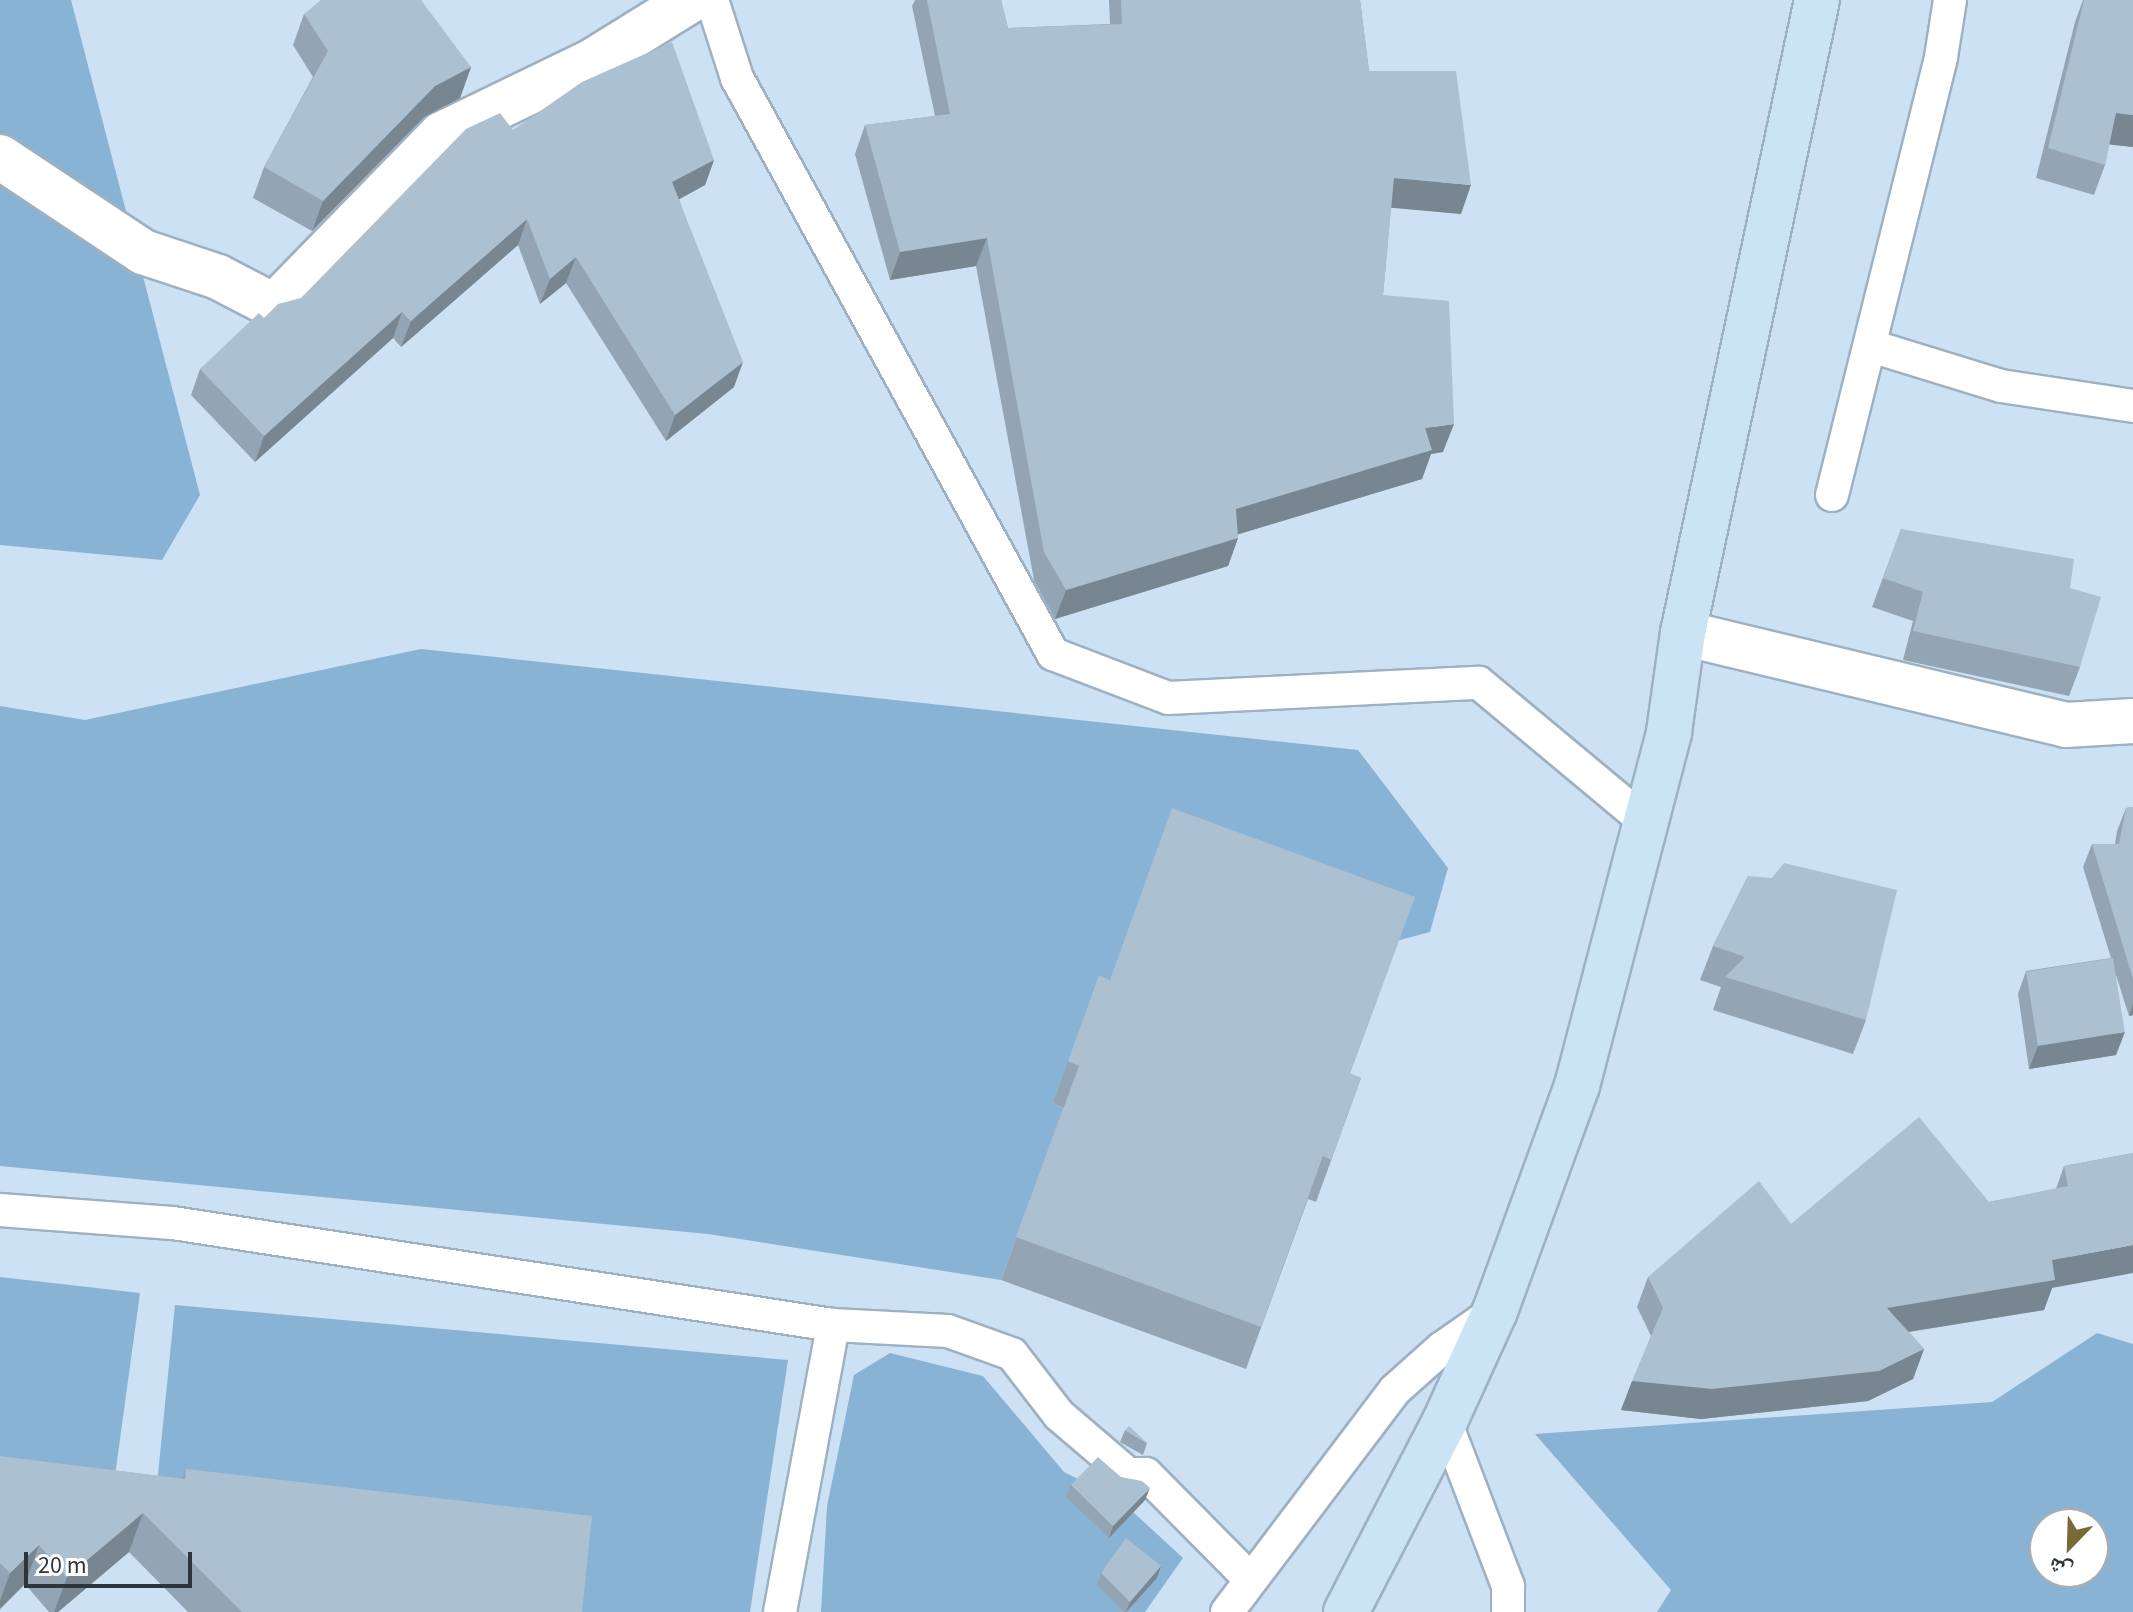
<!DOCTYPE html>
<meta charset="utf-8">
<style>
body{margin:0}
#map{position:relative;width:2133px;height:1612px;overflow:hidden;background:#cce1f3;font-family:"Source Sans 3","Noto Naskh Arabic",sans-serif}
div>[style]{position:absolute}
[style*='--x']{left:calc(var(--x)*1px);top:calc(var(--y)*1px);width:calc(var(--w)*1px);rotate:calc(var(--a)*1deg)}
.green>*{inset:0;background:#89b3d4}
.roads{filter:drop-shadow(2px 0 #9db1c2) drop-shadow(-2px 0 #9db1c2) drop-shadow(0 2px #9db1c2) drop-shadow(0 -2px #9db1c2)}
.lane>*{height:32px;margin:-16px;padding:0 16px;transform-origin:16px;border-radius:16px;background:#fff}
.street>*{height:44px;margin:-22px;padding:0 22px;transform-origin:22px;border-radius:22px;background:#fff}
.secondary>*{height:44px;margin:-22px;padding:0 22px;transform-origin:22px;border-radius:22px;background:#cae4f6}
.wall>*{inset:0;background:#93a5b4}
.shaded-wall>*{inset:0;background:#788692}
.building>*{inset:0;background:#abc0d1;transform-origin:0 0}
span{translate:-50% -50%;white-space:nowrap;text-align:center;line-height:1.15;-webkit-text-stroke:8px #fff;paint-order:stroke}
.north{position:absolute;left:2029px;top:1508px;width:80px;height:80px;box-sizing:border-box;background:#fff;border:2px solid #abaeb1;border-radius:50%;rotate:203deg;font-size:22px;font-weight:700;line-height:32px;text-align:center;color:#2d353c}
.north::after{content:'';display:block;margin:auto;width:28px;height:36px;background:#786936;clip-path:polygon(50% 0,100% 100%,50% 72%,0 100%)}
.scale{position:absolute;left:24px;top:1552px;width:168px;height:36px;box-sizing:border-box;border:4px solid #2d353c;border-top:0;padding-left:10px;font-size:24px;line-height:28px;white-space:nowrap;color:#2d353c;-webkit-text-stroke:6px #fff;paint-order:stroke}
</style>
<div id="map">
<div class="green">
<div style="clip-path:polygon(0 0,71px 0,200px 495px,162px 560px,0 545px)"></div>
<div style="clip-path:polygon(421px 649px,1358px 750px,1448px 868px,1430px 932px,1094px 1022px,1053px 1103px,1063px 1108px,1001px 1280px,708px 1234px,0 1166px,0 706px,85px 720px)"></div>
<div style="clip-path:polygon(0 1277px,140px 1293px,114px 1483px,0 1475px)"></div>
<div style="clip-path:polygon(175px 1305px,788px 1360px,750px 1612px,572px 1612px,155px 1504px)"></div>
<div style="clip-path:polygon(evenodd,2097px 1333px,2133px 1344px,2133px 1612px,1657px 1612px,1671px 1590px,1535px 1434px,1992px 1402px,2097px 1333px,2045px 1524px,2093px 1524px,2093px 1572px,2045px 1572px,2045px 1524px)"></div>
<div style="clip-path:polygon(890px 1353px,983px 1376px,1064px 1472px,1120px 1500px,1183px 1558px,1145px 1612px,821px 1612px,827px 1506px,854px 1375px)"></div>
</div>
<div class="roads">
<div class="lane">
<div style="--x:712;--y:0;--w:82;--a:72.2"></div>
<div style="--x:737;--y:78;--w:657;--a:61.25"></div>
<div style="--x:1053;--y:654;--w:123;--a:20.9"></div>
<div style="--x:1168;--y:698;--w:311;--a:-2.8"></div>
<div style="--x:1479;--y:683;--w:217;--a:39.8"></div>
<div style="--x:1871;--y:346;--w:136;--a:17.1"></div>
<div style="--x:2001;--y:386;--w:134;--a:8.6"></div>
<div style="--x:1832;--y:495;--w:451;--a:-76"></div>
<div style="--x:1941;--y:57;--w:58;--a:-81"></div>
<div style="--x:0;--y:1210;--w:173;--a:4.3"></div>
<div style="--x:173;--y:1223;--w:668;--a:8.79"></div>
<div style="--x:833;--y:1325;--w:115;--a:3"></div>
<div style="--x:948;--y:1331;--w:68;--a:19.8"></div>
<div style="--x:1012;--y:1354;--w:77;--a:52.4"></div>
<div style="--x:1059;--y:1415;--w:91;--a:40.5"></div>
<div style="--x:1128;--y:1474;--w:18;--a:0"></div>
<div style="--x:1146;--y:1474;--w:148;--a:45.3"></div>
<div style="--x:1445;--y:1421;--w:177;--a:69.1"></div>
<div style="--x:1508;--y:1586;--w:26;--a:90"></div>
<div style="--x:780;--y:1612;--w:292;--a:-79.5"></div>
<div style="--x:1227;--y:1612;--w:278;--a:-52.9"></div>
<div style="--x:1395;--y:1390;--w:63;--a:-41.8"></div>
<div style="--x:1442;--y:1348;--w:65;--a:-34.9"></div>
</div>
<div class="street">
<div style="--x:0;--y:157;--w:172;--a:33.6"></div>
<div style="--x:143;--y:252;--w:79;--a:18.4"></div>
<div style="--x:218;--y:277;--w:63;--a:27.4"></div>
<div style="--x:274;--y:306;--w:240;--a:-45.7"></div>
<div style="--x:442;--y:134;--w:165;--a:-25.8"></div>
<div style="--x:591;--y:62;--w:118;--a:-31.8"></div>
<div style="--x:1683;--y:633;--w:394;--a:13.5"></div>
<div style="--x:2066;--y:725;--w:67;--a:-3.4"></div>
</div>
<div class="secondary">
<div style="--x:1346;--y:1612;--w:215;--a:-62.6"></div>
<div style="--x:1445;--y:1421;--w:121;--a:-65.6"></div>
<div style="--x:1495;--y:1311;--w:239;--a:-70"></div>
<div style="--x:1577;--y:1086;--w:366;--a:-75.4"></div>
<div style="--x:1669;--y:732;--w:100;--a:-82"></div>
<div style="--x:1683;--y:633;--w:647;--a:-78.05"></div>
</div>
</div>
<div class="wall">
<div style="clip-path:polygon(915px 0,1001px 0,1008px 28px,1110px 24px,1109px 0,1360px 0,1369px 71px,1461px 214px,1391px 207px,1383px 295px,1443px 452px,1431px 454px,1422px 479px,1238px 534px,1238px 538px,1228px 566px,1055px 619px,1034px 580px,976px 266px,890px 280px,855px 154px,865px 125px,935px 116px,912px 6px)"></div>
<div style="clip-path:polygon(2083px 0,2133px 0,2133px 147px,2109px 144px,2105px 165px,2094px 195px,2036px 178px,2075px 22px)"></div>
<div style="clip-path:polygon(304px 14px,471px 67px,460px 98px,424px 117px,312px 231px,253px 198px,264px 167px,313px 77px,293px 45px)"></div>
<div style="clip-path:polygon(513px 130px,714px 160px,705px 185px,679px 199px,734px 387px,666px 441px,566px 283px,540px 304px,518px 245px,401px 347px,393px 338px,255px 462px,191px 395px,200px 369px,264px 318px,301px 298px)"></div>
<div style="clip-path:polygon(1901px 529px,2070px 588px,2080px 667px,2069px 696px,1903px 660px,1913px 621px,1872px 607px)"></div>
<div style="clip-path:polygon(2133px 807px,2133px 1015px,2129px 1016px,2116px 975px,2116px 1055px,2029px 1069px,2018px 994px,2026px 971px,2111px 958px,2083px 867px,2092px 844px,2115px 844px,2117px 831px,2126px 808px)"></div>
<div style="clip-path:polygon(1748px 876px,1866px 1020px,1853px 1054px,1713px 1010px,1721px 987px,1700px 980px,1713px 946px)"></div>
<div style="clip-path:polygon(1099px 975px,1361px 1078px,1316px 1202px,1308px 1199px,1246px 1369px,1001px 1280px,1063px 1108px,1053px 1103px)"></div>
<div style="clip-path:polygon(2133px 1153px,2052px 1288px,2044px 1310px,1909px 1332px,1924px 1349px,1913px 1379px,1868px 1401px,1701px 1419px,1621px 1410px,1651px 1336px,1637px 1307px,1648px 1277px,1791px 1224px,1989px 1202px,2056px 1189px,2064px 1166px)"></div>
<div style="clip-path:polygon(1125px 1430px,1147px 1443px,1143px 1455px,1120px 1442px)"></div>
<div style="clip-path:polygon(0 1456px,182px 1479px,186px 1469px,582px 1612px,188px 1612px,129px 1552px,58px 1612px,49px 1612px,25px 1584px,0 1609px)"></div>
<div style="clip-path:polygon(1071px 1485px,1145px 1500px,1109px 1538px,1066px 1497px)"></div>
<div style="clip-path:polygon(1161px 1566px,1157px 1578px,1127px 1612px,1124px 1612px,1097px 1585px,1101px 1573px)"></div>
</div>
<div class="shaded-wall">
<div style="clip-path:polygon(471px 67px,460px 98px,424px 117px,312px 231px,323px 201px,435px 86px)"></div>
<div style="clip-path:polygon(2116px 113px,2133px 115px,2133px 147px,2105px 144px)"></div>
<div style="clip-path:polygon(714px 160px,705px 185px,663px 208px,672px 182px)"></div>
<div style="clip-path:polygon(1394px 178px,1471px 185px,1461px 214px,1383px 207px)"></div>
<div style="clip-path:polygon(527px 219px,518px 245px,401px 347px,411px 321px)"></div>
<div style="clip-path:polygon(987px 238px,976px 266px,890px 280px,900px 252px)"></div>
<div style="clip-path:polygon(576px 257px,566px 283px,540px 304px,550px 279px)"></div>
<div style="clip-path:polygon(402px 312px,393px 338px,255px 462px,264px 436px)"></div>
<div style="clip-path:polygon(743px 362px,734px 387px,666px 441px,675px 415px)"></div>
<div style="clip-path:polygon(1454px 424px,1443px 452px,1431px 454px,1422px 479px,1226px 538px,1236px 509px,1425px 428px)"></div>
<div style="clip-path:polygon(1238px 538px,1228px 566px,1055px 619px,1066px 590px)"></div>
<div style="clip-path:polygon(2133px 1003px,2133px 1015px,2129px 1016px)"></div>
<div style="clip-path:polygon(2125px 1032px,2116px 1055px,2029px 1069px,2038px 1046px)"></div>
<div style="clip-path:polygon(2133px 1245px,2133px 1273px,2052px 1288px,2044px 1310px,1876px 1337px,1887px 1308px,2052px 1260px)"></div>
<div style="clip-path:polygon(1924px 1349px,1913px 1379px,1868px 1401px,1701px 1419px,1621px 1410px,1632px 1381px)"></div>
<div style="clip-path:polygon(1150px 1488px,1145px 1500px,1109px 1538px,1113px 1526px)"></div>
<div style="clip-path:polygon(143px 1513px,129px 1552px,58px 1612px,54px 1612px,67px 1577px)"></div>
<div style="clip-path:polygon(39px 1545px,25px 1584px,0 1609px,0 1601px,10px 1573px)"></div>
<div style="clip-path:polygon(1161px 1566px,1157px 1578px,1126px 1612px,1130px 1602px)"></div>
</div>
<div class="building">
<div style="clip-path:polygon(321px 0,421px 0,471px 67px,435px 86px,323px 201px,264px 167px,328px 51px,304px 14px)"></div>
<div style="clip-path:polygon(927px 0,1001px 0,1008px 28px,1122px 24px,1121px 0,1360px 0,1369px 71px,1456px 71px,1471px 185px,1394px 178px,1383px 295px,1449px 301px,1454px 424px,1425px 428px,1432px 450px,1236px 509px,1238px 538px,1066px 590px,1044px 552px,987px 238px,900px 252px,865px 125px,950px 114px)"></div>
<div style="clip-path:polygon(2084px 0,2133px 0,2133px 115px,2116px 113px,2105px 165px,2048px 148px)"></div>
<div style="clip-path:polygon(672px 42px,714px 160px,672px 182px,743px 362px,675px 415px,576px 257px,550px 279px,527px 219px,411px 321px,402px 312px,264px 436px,200px 369px,259px 313px,264px 318px,278px 304px,301px 298px,466px 129px,500px 113px,513px 130px,582px 82px)"></div>
<div style="clip-path:polygon(1901px 529px,2074px 559px,2070px 588px,2101px 597px,2080px 667px,1913px 631px,1923px 592px,1883px 578px)"></div>
<div style="clip-path:polygon(2133px 807px,2133px 979px,2092px 844px,2119px 844px,2126px 808px)"></div>
<div style="clip-path:polygon(1172px 808px,1415px 897px,1350px 1074px,1361px 1078px,1331px 1160px,1323px 1156px,1261px 1327px,1016px 1237px,1079px 1066px,1068px 1061px,1099px 975px,1110px 980px)"></div>
<div style="clip-path:polygon(1784px 863px,1897px 890px,1866px 1020px,1725px 977px,1745px 957px,1713px 946px,1748px 876px,1772px 878px)"></div>
<div style="left:2113px;top:958px;width:75px;height:88px;rotate:81deg"></div>
<div style="clip-path:polygon(1919px 1117px,1989px 1202px,2068px 1186px,2064px 1166px,2133px 1153px,2133px 1245px,2052px 1260px,2055px 1280px,1887px 1308px,1924px 1349px,1879px 1371px,1712px 1389px,1632px 1381px,1663px 1308px,1648px 1277px,1759px 1181px,1791px 1224px)"></div>
<div style="clip-path:polygon(1129px 1426px,1147px 1443px,1125px 1430px)"></div>
<div style="clip-path:polygon(0 1456px,185px 1479px,186px 1469px,592px 1516px,582px 1612px,242px 1612px,143px 1513px,67px 1577px,39px 1545px,10px 1573px,0 1563px)"></div>
<div style="clip-path:polygon(1098px 1457px,1121px 1477px,1142px 1481px,1150px 1488px,1113px 1526px,1071px 1485px)"></div>
<div style="clip-path:polygon(1126px 1538px,1161px 1566px,1130px 1602px,1101px 1573px)"></div>
</div>
<div class="north">ش</div>
<div class="scale">20 m</div>
</div>
